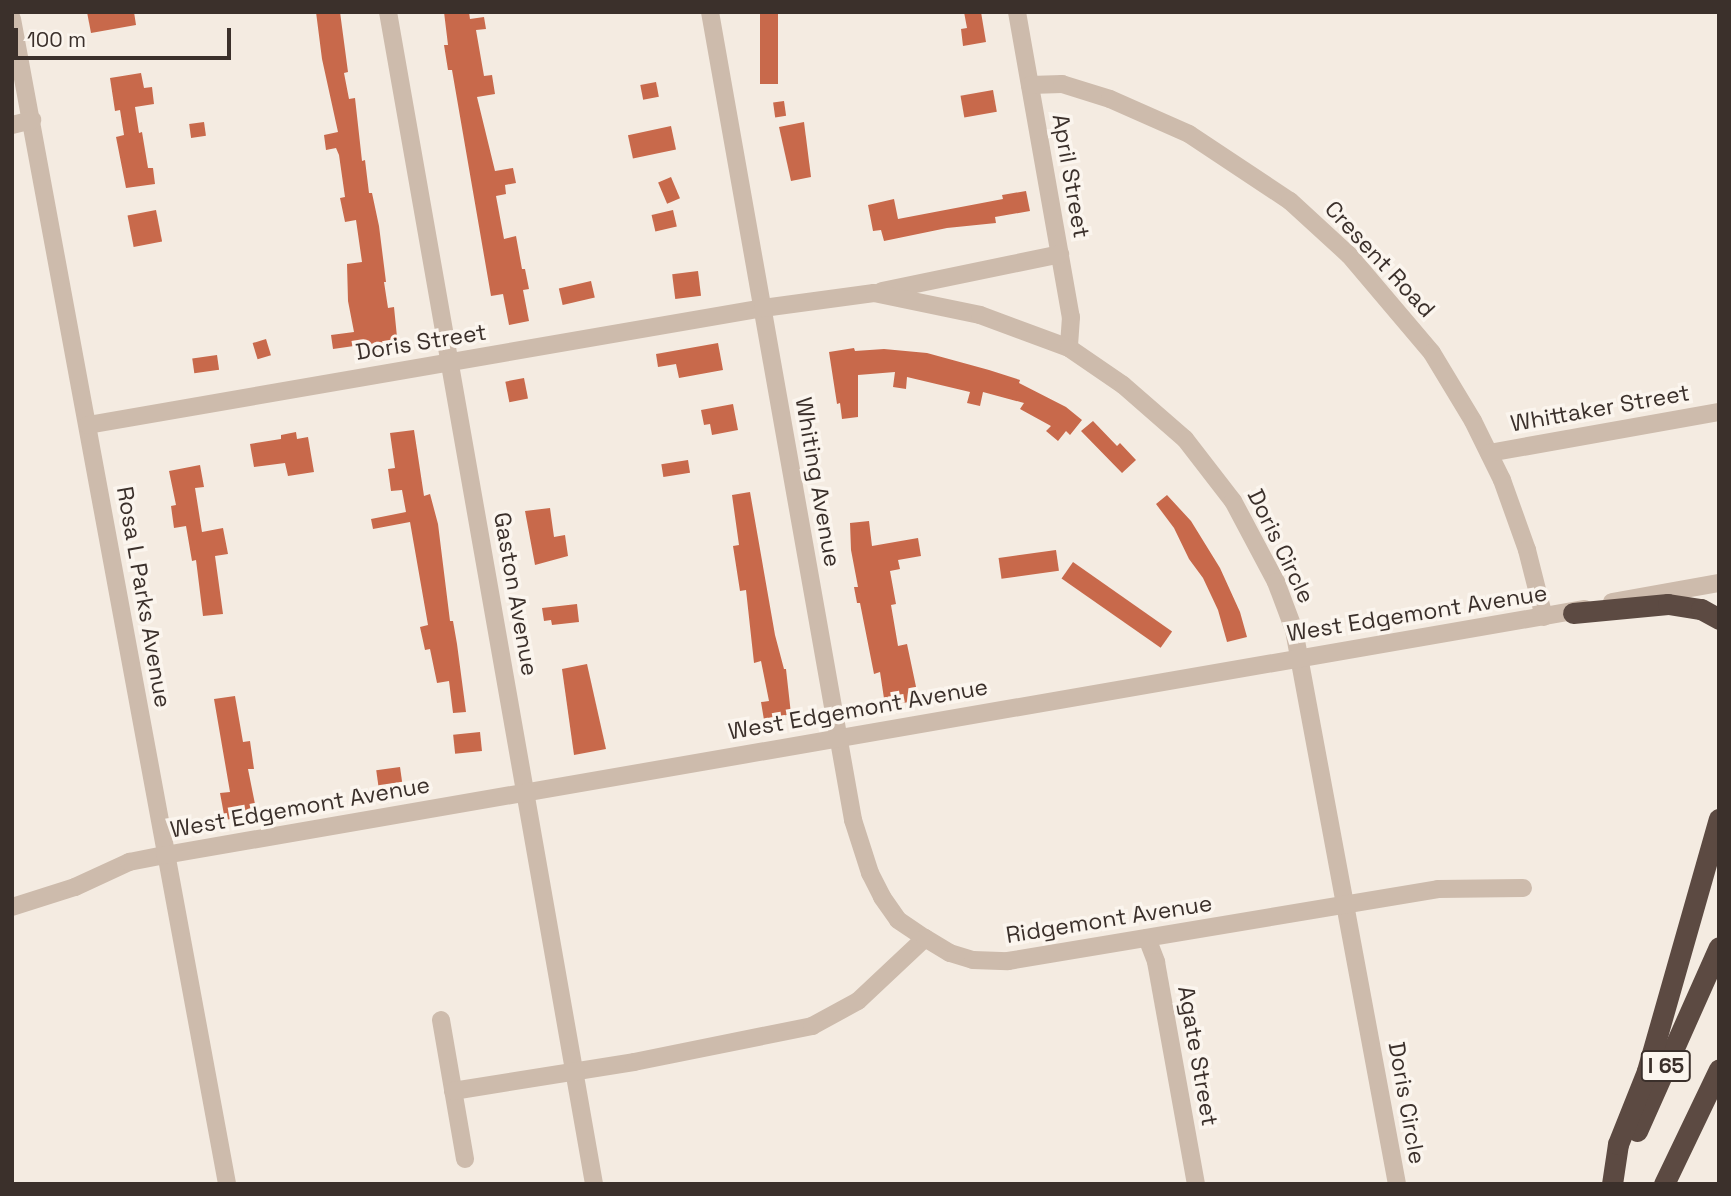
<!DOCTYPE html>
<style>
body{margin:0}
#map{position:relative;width:1731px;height:1196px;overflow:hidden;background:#f4ebe1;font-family:"Space Grotesk",sans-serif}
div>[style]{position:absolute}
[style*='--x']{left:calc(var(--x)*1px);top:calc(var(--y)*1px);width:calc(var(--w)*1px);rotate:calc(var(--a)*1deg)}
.building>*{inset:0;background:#c8694b;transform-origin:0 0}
.minor>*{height:18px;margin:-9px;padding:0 9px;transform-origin:9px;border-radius:9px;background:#cdbbac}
.highway>*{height:21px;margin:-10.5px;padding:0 10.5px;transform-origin:10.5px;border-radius:10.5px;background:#5c4a42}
span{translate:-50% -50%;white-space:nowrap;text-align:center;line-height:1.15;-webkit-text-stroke:7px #fbf5ee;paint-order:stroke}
.shield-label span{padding:2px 5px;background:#fbf5ee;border:2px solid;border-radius:5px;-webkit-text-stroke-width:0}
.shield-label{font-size:21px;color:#3b302b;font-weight:700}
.street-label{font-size:23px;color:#3b302b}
.frame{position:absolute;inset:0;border:14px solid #3b302b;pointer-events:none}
.scale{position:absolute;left:14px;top:28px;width:217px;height:32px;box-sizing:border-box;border:4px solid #3b302b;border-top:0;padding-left:9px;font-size:21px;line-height:24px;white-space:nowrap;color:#3b302b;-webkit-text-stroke:5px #fbf5ee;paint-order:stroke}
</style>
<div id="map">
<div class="building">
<div style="clip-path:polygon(87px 12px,134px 12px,136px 25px,91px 33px)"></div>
<div style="clip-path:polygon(316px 12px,340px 12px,348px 72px,344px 73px,349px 99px,355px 98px,362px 161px,365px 160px,369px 193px,372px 193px,379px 226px,386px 282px,384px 282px,388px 308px,394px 307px,398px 347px,370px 352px,368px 344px,333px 349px,331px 335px,354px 332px,348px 301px,347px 264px,362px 262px,356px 220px,345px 222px,340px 198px,345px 197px,339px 155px,336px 148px,326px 150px,324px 135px,338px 132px,322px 59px)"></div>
<div style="clip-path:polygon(444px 12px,469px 12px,470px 19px,484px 17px,486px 29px,476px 30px,484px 76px,492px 75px,495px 94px,477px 97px,495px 171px,513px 168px,516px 183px,505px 185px,506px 194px,496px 196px,504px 239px,516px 236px,522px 269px,525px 269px,529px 289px,523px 290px,529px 321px,509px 325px,503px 294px,491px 296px,452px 70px,448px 70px,444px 45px,448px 45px)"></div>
<div style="left:760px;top:12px;width:18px;height:72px"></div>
<div style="clip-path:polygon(964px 12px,981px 12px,986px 42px,963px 46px,961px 29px,967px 28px)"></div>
<div style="clip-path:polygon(141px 73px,144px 88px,152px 87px,154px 104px,135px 107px,139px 133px,142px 132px,148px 168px,153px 168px,155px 184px,126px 188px,116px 137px,124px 135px,120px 110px,115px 111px,110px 78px)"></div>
<div style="left:656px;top:82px;width:15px;height:16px;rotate:79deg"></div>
<div style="left:993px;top:90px;width:22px;height:33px;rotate:80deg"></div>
<div style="left:784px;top:101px;width:15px;height:11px;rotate:82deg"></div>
<div style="left:204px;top:122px;width:14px;height:15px;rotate:82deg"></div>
<div style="clip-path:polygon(804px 122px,811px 177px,791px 181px,779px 127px)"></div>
<div style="left:671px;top:126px;width:24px;height:44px;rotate:78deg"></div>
<div style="left:671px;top:177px;width:23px;height:14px;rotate:67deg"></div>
<div style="clip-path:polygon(1026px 191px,1030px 211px,995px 217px,996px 223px,947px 228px,884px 241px,881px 230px,873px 231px,868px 205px,894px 199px,898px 219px,1003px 199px,1002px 195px)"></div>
<div style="left:156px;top:210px;width:32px;height:29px;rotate:79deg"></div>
<div style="left:673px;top:210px;width:17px;height:22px;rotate:77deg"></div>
<div style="left:698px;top:271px;width:25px;height:26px;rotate:83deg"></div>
<div style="left:591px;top:281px;width:17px;height:33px;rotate:77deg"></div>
<div style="left:266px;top:339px;width:17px;height:14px;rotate:73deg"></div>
<div style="clip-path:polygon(718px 343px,723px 370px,679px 378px,676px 364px,658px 367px,656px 354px)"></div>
<div style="clip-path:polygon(854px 348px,855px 351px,884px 349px,927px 353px,989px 370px,1020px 380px,1019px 383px,1066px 407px,1082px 420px,1070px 435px,1066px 431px,1058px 441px,1046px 431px,1051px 426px,1020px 409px,1024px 403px,983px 392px,980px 406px,967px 403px,970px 392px,907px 377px,906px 389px,893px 387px,895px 372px,858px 375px,858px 417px,842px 419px,840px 403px,837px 404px,829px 352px)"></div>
<div style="left:217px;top:355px;width:15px;height:25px;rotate:82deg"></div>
<div style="left:524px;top:378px;width:21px;height:19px;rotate:79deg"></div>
<div style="clip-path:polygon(733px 404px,738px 430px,712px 435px,710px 424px,704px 425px,701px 410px)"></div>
<div style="clip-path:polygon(1093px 421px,1117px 446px,1120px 443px,1136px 460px,1122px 473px,1081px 431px)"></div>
<div style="clip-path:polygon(414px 430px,424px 496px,430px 494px,438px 524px,450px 621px,453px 621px,457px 644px,466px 712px,453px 713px,449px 681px,437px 683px,430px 649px,425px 650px,420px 627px,428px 625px,410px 522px,373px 529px,371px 519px,406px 512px,402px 490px,391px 491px,388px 469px,395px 468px,390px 433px)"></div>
<div style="clip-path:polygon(296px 432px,297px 439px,308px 437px,314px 472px,288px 476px,285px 463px,254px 467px,250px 444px,281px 439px,281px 435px)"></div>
<div style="left:688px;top:460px;width:13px;height:27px;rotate:81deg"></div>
<div style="clip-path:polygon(200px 465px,204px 487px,195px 488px,202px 532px,223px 528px,228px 554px,215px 556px,223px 614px,203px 616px,196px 560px,192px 561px,186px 526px,174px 528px,171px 506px,176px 505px,169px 471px)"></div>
<div style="clip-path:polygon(750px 492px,775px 635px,784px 669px,786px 669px,791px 714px,764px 720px,761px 702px,769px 701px,761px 661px,754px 663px,746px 590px,740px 591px,733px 546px,739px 545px,732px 495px)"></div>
<div style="clip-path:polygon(1167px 495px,1191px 521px,1220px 568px,1240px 612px,1247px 637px,1227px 642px,1218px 610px,1203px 578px,1189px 559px,1174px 528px,1156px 504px)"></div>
<div style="clip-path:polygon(550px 508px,554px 537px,565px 535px,568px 556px,535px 565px,525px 511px)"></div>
<div style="clip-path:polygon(869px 521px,872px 546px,918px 538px,921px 556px,898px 560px,900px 569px,890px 571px,896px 604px,891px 605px,898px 646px,907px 644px,919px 701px,885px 705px,880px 672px,874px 674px,860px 603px,857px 603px,854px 587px,858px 587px,851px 550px,850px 523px)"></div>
<div style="left:1056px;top:550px;width:21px;height:58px;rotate:82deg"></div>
<div style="left:1073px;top:562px;width:121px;height:20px;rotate:35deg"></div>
<div style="clip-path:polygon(577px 604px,579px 622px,552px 625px,551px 620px,544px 621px,542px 608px)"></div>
<div style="clip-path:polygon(587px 664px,606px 749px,574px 755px,562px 669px)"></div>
<div style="clip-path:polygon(235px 696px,243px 742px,250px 741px,254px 769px,248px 769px,257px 814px,225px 820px,220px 793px,230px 792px,214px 699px)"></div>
<div style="left:480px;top:732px;width:19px;height:27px;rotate:84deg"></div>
<div style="left:400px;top:767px;width:15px;height:24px;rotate:82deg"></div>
</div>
<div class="minor">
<div style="--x:388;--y:12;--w:1190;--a:80.03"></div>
<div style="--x:710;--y:12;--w:821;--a:79.96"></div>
<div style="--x:853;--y:820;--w:56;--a:72.2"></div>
<div style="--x:870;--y:873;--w:27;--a:63"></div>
<div style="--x:882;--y:897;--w:28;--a:55"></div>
<div style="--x:898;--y:920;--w:32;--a:34"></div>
<div style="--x:1017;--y:12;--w:310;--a:80"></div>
<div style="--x:1071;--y:317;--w:31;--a:94"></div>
<div style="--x:12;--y:19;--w:1185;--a:79.54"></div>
<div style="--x:1030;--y:85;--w:32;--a:-2"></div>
<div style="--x:1062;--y:84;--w:50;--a:17.4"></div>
<div style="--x:1110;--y:99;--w:86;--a:23.9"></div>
<div style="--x:1189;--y:134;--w:121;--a:33.6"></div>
<div style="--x:1290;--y:201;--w:80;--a:42.5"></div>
<div style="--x:1349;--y:255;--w:128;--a:49.7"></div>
<div style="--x:1432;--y:353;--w:79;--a:58.9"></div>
<div style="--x:1473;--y:421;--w:66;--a:63.8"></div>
<div style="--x:1502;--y:480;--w:74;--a:70.3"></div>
<div style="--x:1527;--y:550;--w:69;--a:75.8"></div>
<div style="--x:12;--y:125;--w:21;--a:-14"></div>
<div style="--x:882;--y:291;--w:182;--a:-11.7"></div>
<div style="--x:88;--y:425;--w:685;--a:-9.83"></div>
<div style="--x:763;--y:308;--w:112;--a:-7.7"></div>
<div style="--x:874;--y:293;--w:108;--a:11.7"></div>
<div style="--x:980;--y:315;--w:95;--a:20.3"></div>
<div style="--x:1069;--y:348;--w:65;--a:34.4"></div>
<div style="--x:1123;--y:385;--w:82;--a:41.1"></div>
<div style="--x:1185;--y:439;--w:78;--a:52.3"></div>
<div style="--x:1233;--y:501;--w:92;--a:62"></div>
<div style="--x:1276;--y:582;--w:51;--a:69.4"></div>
<div style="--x:1294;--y:630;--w:563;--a:79.47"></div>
<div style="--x:1489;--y:453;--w:234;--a:-10.1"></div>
<div style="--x:1612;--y:602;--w:109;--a:-10.1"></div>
<div style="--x:12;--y:907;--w:66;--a:-17.6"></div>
<div style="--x:75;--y:887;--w:60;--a:-24.8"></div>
<div style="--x:129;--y:862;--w:37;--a:-11"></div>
<div style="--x:165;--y:855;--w:1441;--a:-9.83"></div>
<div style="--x:1147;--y:938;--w:26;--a:69"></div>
<div style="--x:1156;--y:962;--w:226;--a:79.8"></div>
<div style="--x:441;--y:1020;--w:141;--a:80.2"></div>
<div style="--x:453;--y:1091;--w:183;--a:-9.1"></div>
<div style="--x:634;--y:1062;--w:182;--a:-11.4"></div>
<div style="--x:812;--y:1026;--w:52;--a:-28.5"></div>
<div style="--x:858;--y:1001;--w:92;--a:-43.2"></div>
<div style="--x:925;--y:938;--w:29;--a:31"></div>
<div style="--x:950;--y:953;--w:24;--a:17"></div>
<div style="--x:973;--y:960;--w:35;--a:2"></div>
<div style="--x:1008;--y:961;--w:436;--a:-9.5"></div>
<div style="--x:1438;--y:889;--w:85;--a:-0.7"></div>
</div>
<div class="highway">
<div style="--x:1573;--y:613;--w:95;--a:-5.4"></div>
<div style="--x:1668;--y:604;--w:33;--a:9"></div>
<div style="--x:1701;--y:609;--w:21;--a:29"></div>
<div style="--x:1637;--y:1131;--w:201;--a:-66"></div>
<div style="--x:1612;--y:1184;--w:40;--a:-81.5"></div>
<div style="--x:1618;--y:1144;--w:79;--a:-68.3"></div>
<div style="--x:1647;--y:1071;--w:262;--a:-74.1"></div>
<div style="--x:1664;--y:1184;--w:127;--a:-64.4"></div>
</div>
<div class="shield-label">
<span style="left:1666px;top:1066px">I 65</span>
</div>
<div class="street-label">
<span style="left:1071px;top:176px;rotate:80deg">April Street</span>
<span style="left:1380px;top:259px;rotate:47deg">Cresent Road</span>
<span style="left:421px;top:342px;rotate:-9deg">Doris Street</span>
<span style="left:1600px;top:408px;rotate:-10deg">Whittaker Street</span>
<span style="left:818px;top:482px;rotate:80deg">Whiting Avenue</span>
<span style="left:1281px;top:546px;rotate:64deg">Doris Circle</span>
<span style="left:516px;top:594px;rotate:80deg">Gaston Avenue</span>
<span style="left:144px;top:597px;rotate:80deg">Rosa L Parks Avenue</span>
<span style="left:1417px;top:613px;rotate:-9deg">West Edgemont Avenue</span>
<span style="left:858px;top:709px;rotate:-10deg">West Edgemont Avenue</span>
<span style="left:300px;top:807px;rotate:-10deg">West Edgemont Avenue</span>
<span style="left:1109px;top:919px;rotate:-9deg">Ridgemont Avenue</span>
<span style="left:1198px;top:1056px;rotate:80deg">Agate Street</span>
<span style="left:1407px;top:1103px;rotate:80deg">Doris Circle</span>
</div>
<div class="frame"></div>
<div class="scale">100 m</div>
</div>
